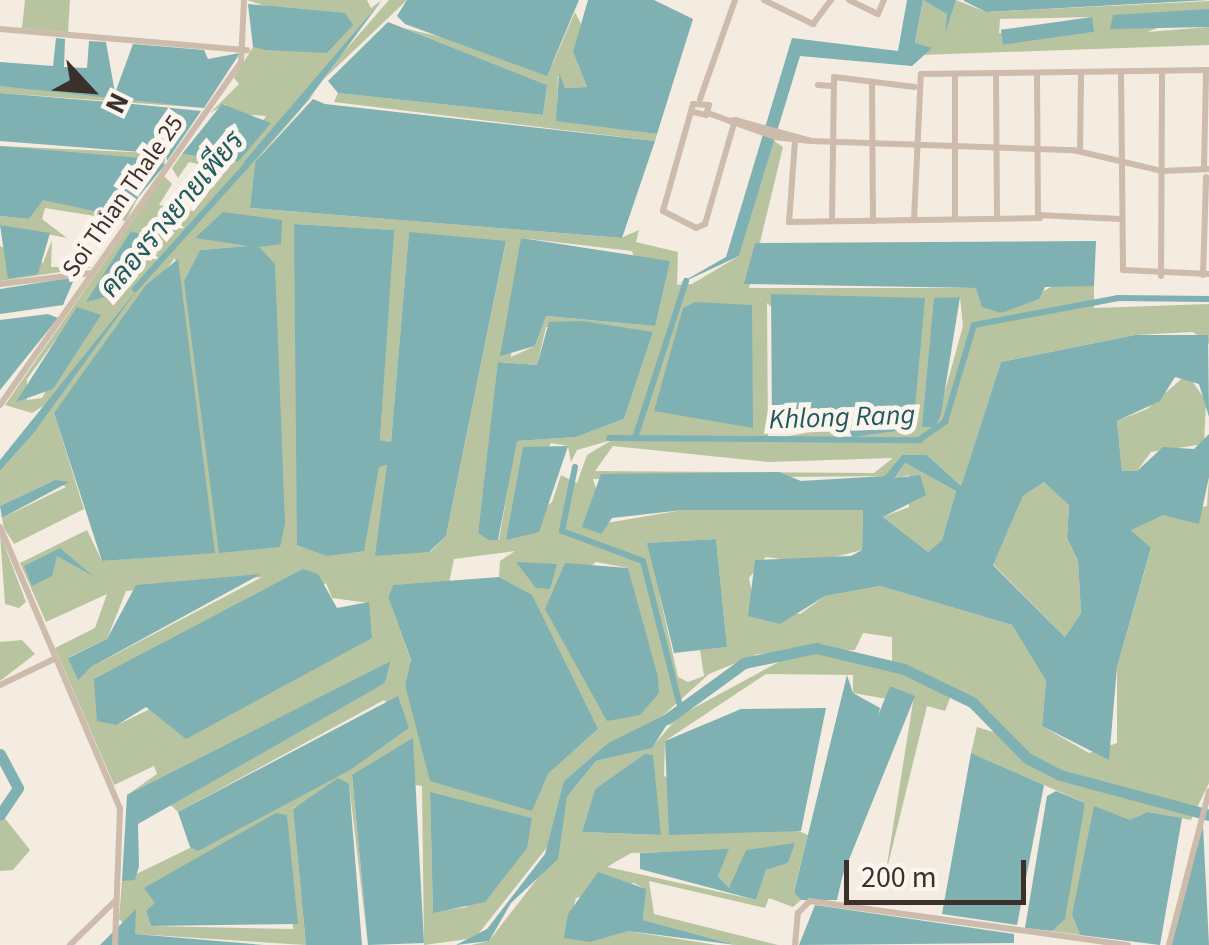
<!DOCTYPE html>
<meta charset="utf-8">
<style>
body{margin:0}
#map{position:relative;width:1209px;height:945px;overflow:hidden;background:#f4ebe1;font-family:"Source Sans 3",Sarabun,sans-serif}
div>[style]{position:absolute}
[style*='--x']{left:calc(var(--x)*1px);top:calc(var(--y)*1px);width:calc(var(--w)*1px);rotate:calc(var(--a)*1deg)}
.green>*{inset:0;background:#b8c4a0}
.water>*{inset:0;background:#7fb0b2;transform-origin:0 0}
.canal>*{height:6px;margin:-3px;padding:0 3px;transform-origin:3px;border-radius:3px;background:#7fb0b2}
.river>*{height:11px;margin:-5.5px;padding:0 5.5px;transform-origin:5.5px;border-radius:5.5px;background:#7fb0b2}
.minor>*{height:6px;margin:-3px;padding:0 3px;transform-origin:3px;border-radius:3px;background:#cdbbac}
span{translate:-50% -50%;white-space:nowrap;text-align:center;line-height:1.15;-webkit-text-stroke:10px #fbf5ee;paint-order:stroke}
.street-label{font-size:25px;color:#3b302b}
.water-label{font-size:28px;color:#1f5a5e;font-style:italic}
.north{position:absolute;left:40px;top:40px;width:100px;height:100px;-webkit-text-stroke:8px #fbf5ee;paint-order:stroke;rotate:116deg;font-size:28px;font-weight:700;line-height:40px;text-align:center;color:#3b302b}
.north::after{content:'';display:block;margin:auto;width:35px;height:45px;background:#3b302b;clip-path:polygon(50% 0,100% 100%,50% 72%,0 100%)}
.scale{position:absolute;left:844px;top:860px;width:182px;height:45px;box-sizing:border-box;border:5px solid #3b302b;border-top:0;padding-left:12px;font-size:30px;line-height:35px;white-space:nowrap;color:#3b302b;-webkit-text-stroke:8px #fbf5ee;paint-order:stroke}
</style>
<div id="map">
<div class="green">
<div style="clip-path:polygon(25px 0,70px 0,68px 32px,22px 28px)"></div>
<div style="clip-path:polygon(evenodd,247px 0,367px 0,371px 8px,382px 0,245px 162px,315px 93px,255px 162px,250px 208px,621px 238px,639px 230px,636px 242px,678px 252px,677px 285px,692px 284px,739px 256px,774px 141px,783px 147px,749px 288px,976px 288px,1001px 313px,1057px 284px,1094px 286px,1094px 308px,1209px 304px,1209px 344px,1193px 332px,1135px 335px,1001px 362px,961px 486px,927px 455px,902px 455px,886px 476px,593px 479px,606px 523px,683px 510px,863px 510px,862px 550px,811px 563px,766px 557px,749px 578px,754px 603px,800px 614px,825px 596px,880px 586px,1012px 625px,1046px 681px,1042px 726px,1089px 753px,1117px 743px,1117px 667px,1151px 549px,1131px 530px,1136px 520px,1207px 506px,1209px 477px,1209px 783px,1191px 820px,1149px 812px,1072px 915px,1080px 935px,1052px 931px,1085px 803px,971px 753px,977px 727px,993px 732px,991px 713px,954px 688px,945px 711px,927px 706px,885px 877px,914px 696px,890px 686px,887px 699px,853px 693px,853px 675px,766px 674px,665px 741px,664px 776px,808px 835px,794px 891px,801px 900px,793px 907px,769px 898px,765px 908px,649px 881px,654px 914px,778px 945px,736px 945px,643px 920px,645px 889px,634px 883px,576px 898px,565px 937px,628px 931px,717px 945px,471px 945px,489px 941px,557px 853px,567px 797px,596px 761px,651px 748px,679px 716px,786px 658px,818px 652px,892px 670px,892px 637px,863px 633px,855px 650px,758px 654px,709px 674px,658px 720px,608px 743px,564px 781px,552px 841px,475px 938px,424px 945px,422px 786px,352px 776px,368px 945px,349px 784px,293px 808px,306px 945px,135px 934px,119px 919px,122px 881px,352px 769px,409px 728px,384px 700px,178px 812px,166px 801px,385px 683px,391px 662px,160px 786px,127px 795px,157px 774px,154px 766px,114px 785px,55px 648px,95px 628px,107px 594px,46px 622px,20px 563px,87px 530px,102px 561px,213px 552px,175px 258px,54px 413px,84px 509px,14px 544px,4px 528px,2px 518px,66px 487px,55px 480px,0 506px,0 471px,34px 433px,139px 287px,56px 398px,32px 413px,5px 405px,164px 176px,172px 184px,159px 205px,194px 211px,225px 170px,189px 162px,178px 178px,172px 168px,182px 154px,238px 162px,266px 116px,226px 113px,226px 104px,210px 113px,239px 84px,234px 78px,253px 47px,327px 53px,348px 26px,345px 13px,292px 15px,247px 0,282px 220px,259px 248px,184px 281px,200px 250px,249px 246px,196px 237px,282px 220px,247px 0,294px 224px,393px 230px,380px 440px,391px 442px,409px 233px,506px 242px,446px 536px,430px 552px,388px 465px,379px 466px,294px 224px,247px 0,131px 232px,157px 241px,151px 255px,130px 261px,124px 285px,96px 299px,131px 232px,247px 0,521px 238px,632px 251px,655px 326px,546px 316px,535px 346px,511px 357px,521px 238px,247px 0,960px 297px,963px 326px,935px 427px,934px 299px,960px 297px,247px 0,767px 303px,912px 429px,842px 438px,837px 427px,768px 440px,767px 303px,247px 0,90px 311px,42px 398px,27px 400px,27px 379px,66px 326px,90px 311px,247px 0,546px 327px,653px 332px,624px 419px,576px 437px,516px 441px,499px 540px,478px 533px,499px 362px,537px 365px,546px 327px,247px 0,612px 440px,587px 455px,577px 483px,561px 475px,552px 502px,506px 540px,551px 443px,568px 446px,571px 462px,577px 450px,612px 440px,247px 0,613px 446px,768px 462px,893px 458px,874px 473px,595px 471px,613px 446px,247px 0,716px 539px,727px 647px,700px 650px,704px 676px,688px 682px,678px 677px,648px 543px,716px 539px,247px 0,515px 551px,500px 561px,499px 577px,598px 729px,548px 774px,532px 806px,418px 726px,405px 685px,411px 661px,388px 597px,393px 585px,449px 583px,454px 559px,515px 551px,247px 0,596px 562px,628px 568px,659px 694px,559px 592px,596px 562px,247px 0,262px 577px,91px 667px,78px 679px,69px 657px,107px 639px,126px 591px,262px 577px,247px 0,326px 583px,332px 598px,369px 603px,117px 725px,326px 583px,247px 0,639px 759px,661px 835px,582px 832px,595px 789px,639px 759px,247px 0,430px 792px,467px 907px,433px 912px,430px 792px,247px 0,287px 815px,293px 929px,151px 926px,146px 911px,287px 815px,247px 0,794px 844px,788px 863px,766px 870px,756px 900px,607px 867px,631px 853px,728px 850px,718px 876px,729px 888px,794px 844px)"></div>
<div style="clip-path:polygon(389px 0,407px 0,324px 79px,341px 55px)"></div>
<div style="clip-path:polygon(evenodd,923px 0,948px 14px,945px 32px,956px 0,986px 12px,1209px 1px,1209px 9px,1147px 32px,1209px 27px,1209px 45px,920px 55px,931px 49px,915px 44px,923px 0,1091px 17px,1093px 32px,999px 33px,1000px 19px,1091px 17px)"></div>
<div style="clip-path:polygon(575px 12px,583px 28px,573px 52px,587px 87px,565px 88px,558px 75px,557px 120px,657px 134px,655px 141px,334px 102px,338px 93px,543px 115px,547px 85px,403px 28px,553px 63px)"></div>
<div style="clip-path:polygon(0 86px,85px 91px,204px 108px,0 93px)"></div>
<div style="clip-path:polygon(184px 114px,165px 142px,165px 165px,0 146px,153px 153px)"></div>
<div style="clip-path:polygon(149px 176px,126px 221px,45px 208px,42px 219px,67px 238px,0 225px,0 216px,29px 219px,43px 199px,125px 215px)"></div>
<div style="clip-path:polygon(52px 240px,51px 267px,94px 267px,0 281px,0 246px,43px 263px)"></div>
<div style="clip-path:polygon(1187px 374px,1206px 401px,1204px 444px,1151px 452px,1137px 471px,1122px 471px,1117px 421px,1147px 409px)"></div>
<div style="clip-path:polygon(905px 463px,956px 491px,942px 540px,928px 552px,883px 517px,909px 507px,909px 475px,895px 479px)"></div>
<div style="clip-path:polygon(1044px 482px,1069px 504px,1067px 538px,1078px 561px,1081px 613px,1065px 637px,993px 564px,1023px 496px)"></div>
<div style="clip-path:polygon(0 534px,26px 602px,19px 608px,5px 604px)"></div>
<div style="clip-path:polygon(22px 640px,35px 654px,0 681px,0 642px)"></div>
<div style="clip-path:polygon(0 812px,30px 850px,13px 870px,0 871px)"></div>
</div>
<div class="water">
<div style="clip-path:polygon(382px 0,308px 100px,256px 159px,243px 163px)"></div>
<div style="clip-path:polygon(407px 0,579px 0,547px 76px,405px 24px,397px 16px)"></div>
<div style="clip-path:polygon(588px 0,654px 0,693px 19px,657px 134px,556px 121px,559px 73px,565px 88px,587px 87px,573px 52px)"></div>
<div style="clip-path:polygon(907px 0,956px 0,945px 34px,947px 14px,923px 0,915px 43px,932px 48px,912px 66px,800px 56px,739px 256px,677px 285px,726px 257px,792px 38px,898px 51px)"></div>
<div style="clip-path:polygon(1209px 0,986px 12px,964px 1px,964px 0)"></div>
<div style="clip-path:polygon(248px 4px,345px 13px,353px 25px,327px 53px,266px 50px,253px 47px)"></div>
<div style="clip-path:polygon(1209px 9px,1209px 27px,1110px 29px,1113px 15px)"></div>
<div style="left:1092px;top:17px;width:15px;height:92px;rotate:82deg"></div>
<div style="clip-path:polygon(388px 22px,547px 85px,543px 115px,338px 93px,328px 81px)"></div>
<div style="clip-path:polygon(56px 38px,65px 39px,64px 67px,87px 68px,89px 41px,106px 42px,115px 93px,133px 44px,204px 50px,208px 59px,240px 53px,204px 108px,0 86px,0 62px,53px 66px)"></div>
<div style="clip-path:polygon(0 93px,133px 104px,201px 111px,167px 161px,165px 142px,182px 115px,153px 153px,0 141px)"></div>
<div style="clip-path:polygon(313px 99px,325px 104px,655px 141px,622px 238px,250px 208px,255px 162px)"></div>
<div style="clip-path:polygon(222px 104px,271px 123px,238px 162px,182px 154px)"></div>
<div style="clip-path:polygon(0 146px,153px 159px,165px 165px,122px 217px,43px 200px,29px 219px,0 216px)"></div>
<div style="clip-path:polygon(223px 212px,282px 220px,281px 244px,259px 247px,275px 264px,285px 524px,280px 547px,219px 553px,184px 281px,200px 250px,248px 246px,195px 238px)"></div>
<div style="clip-path:polygon(294px 224px,394px 230px,380px 440px,391px 442px,409px 232px,506px 241px,446px 536px,429px 552px,375px 556px,387px 465px,379px 467px,364px 551px,327px 556px,297px 545px)"></div>
<div style="clip-path:polygon(0 225px,50px 233px,38px 274px,8px 279px)"></div>
<div style="clip-path:polygon(131px 231px,158px 241px,152px 255px,125px 265px,132px 273px,117px 294px,86px 302px)"></div>
<div style="clip-path:polygon(521px 238px,670px 261px,655px 326px,546px 316px,535px 346px,500px 356px)"></div>
<div style="clip-path:polygon(1096px 241px,1094px 286px,1045px 287px,1039px 299px,1001px 313px,982px 307px,976px 288px,744px 284px,755px 243px)"></div>
<div style="clip-path:polygon(178px 259px,215px 553px,102px 561px,54px 413px,146px 285px)"></div>
<div style="clip-path:polygon(75px 277px,63px 305px,0 314px,0 289px)"></div>
<div style="clip-path:polygon(140px 286px,34px 433px,0 471px,0 460px)"></div>
<div style="clip-path:polygon(771px 294px,925px 298px,913px 429px,852px 437px,848px 426px,790px 432px,772px 422px)"></div>
<div style="clip-path:polygon(960px 297px,941px 414px,935px 427px,922px 427px,934px 298px)"></div>
<div style="clip-path:polygon(695px 302px,752px 305px,753px 428px,654px 411px,683px 308px)"></div>
<div style="clip-path:polygon(77px 307px,101px 315px,53px 389px,16px 402px)"></div>
<div style="clip-path:polygon(48px 314px,58px 318px,0 390px,0 320px)"></div>
<div style="clip-path:polygon(582px 321px,653px 332px,624px 419px,576px 437px,517px 441px,498px 540px,489px 540px,478px 533px,498px 362px,537px 365px,549px 322px)"></div>
<div style="clip-path:polygon(evenodd,1135px 335px,1208px 335px,1209px 417px,1199px 384px,1175px 377px,1160px 401px,1117px 421px,1122px 471px,1137px 471px,1163px 447px,1194px 449px,1209px 434px,1209px 477px,1199px 524px,1163px 515px,1131px 530px,1151px 548px,1117px 667px,1109px 760px,1042px 726px,1046px 681px,1012px 625px,880px 586px,825px 596px,780px 624px,748px 616px,755px 560px,851px 556px,862px 550px,863px 510px,683px 510px,612px 518px,601px 534px,582px 527px,601px 474px,779px 472px,801px 481px,885px 476px,902px 455px,927px 455px,961px 486px,1001px 362px,1135px 335px,905px 463px,956px 491px,942px 540px,928px 552px,883px 517px,926px 495px,920px 475px,895px 478px,905px 463px,1135px 335px,1044px 482px,1069px 505px,1067px 538px,1078px 561px,1081px 613px,1065px 637px,993px 565px,1023px 496px,1044px 482px)"></div>
<div style="clip-path:polygon(568px 446px,539px 532px,506px 540px,523px 447px)"></div>
<div style="clip-path:polygon(55px 480px,69px 482px,2px 518px,0 506px)"></div>
<div style="clip-path:polygon(716px 539px,727px 647px,674px 653px,647px 543px)"></div>
<div style="clip-path:polygon(60px 548px,93px 576px,57px 556px,52px 576px,32px 586px,24px 566px)"></div>
<div style="clip-path:polygon(516px 562px,557px 564px,550px 589px,536px 588px)"></div>
<div style="clip-path:polygon(565px 563px,628px 568px,658px 677px,659px 693px,640px 715px,607px 721px,545px 609px)"></div>
<div style="clip-path:polygon(303px 569px,318px 574px,337px 608px,369px 602px,372px 638px,186px 739px,146px 707px,117px 725px,97px 721px,94px 679px)"></div>
<div style="clip-path:polygon(261px 574px,91px 667px,78px 680px,68px 658px,107px 639px,136px 585px)"></div>
<div style="clip-path:polygon(499px 577px,532px 595px,598px 729px,548px 774px,532px 811px,430px 781px,405px 685px,411px 660px,388px 597px,393px 585px)"></div>
<div style="clip-path:polygon(391px 661px,385px 683px,138px 824px,139px 866px,135px 880px,122px 881px,127px 795px)"></div>
<div style="clip-path:polygon(847px 675px,853px 693px,880px 708px,837px 900px,801px 900px,794px 892px)"></div>
<div style="left:890px;top:686px;width:27px;height:218px;rotate:22deg"></div>
<div style="clip-path:polygon(398px 696px,409px 728px,352px 769px,198px 851px,190px 847px,178px 812px)"></div>
<div style="clip-path:polygon(826px 708px,801px 831px,669px 835px,665px 741px,741px 709px)"></div>
<div style="clip-path:polygon(677px 709px,652px 748px,596px 761px,567px 797px,558px 859px,511px 903px,489px 941px,456px 945px,487px 929px,545px 854px,564px 781px,608px 743px)"></div>
<div style="clip-path:polygon(413px 738px,424px 943px,368px 945px,352px 775px)"></div>
<div style="clip-path:polygon(971px 753px,1044px 785px,1017px 925px,942px 914px)"></div>
<div style="clip-path:polygon(645px 754px,653px 755px,661px 835px,582px 832px,595px 789px)"></div>
<div style="clip-path:polygon(338px 778px,349px 784px,362px 945px,306px 945px,293px 809px)"></div>
<div style="clip-path:polygon(1056px 791px,1085px 803px,1065px 919px,1052px 931px,1025px 928px,1047px 796px)"></div>
<div style="clip-path:polygon(430px 792px,532px 818px,527px 848px,485px 902px,433px 913px)"></div>
<div style="clip-path:polygon(1094px 806px,1130px 820px,1148px 812px,1182px 818px,1160px 945px,1080px 935px,1072px 915px)"></div>
<div style="clip-path:polygon(276px 813px,287px 815px,298px 924px,151px 926px,146px 911px,155px 903px,144px 888px)"></div>
<div style="clip-path:polygon(1203px 826px,1209px 945px,1170px 945px)"></div>
<div style="clip-path:polygon(795px 843px,788px 863px,766px 870px,756px 900px,640px 869px,640px 853px,729px 849px,718px 876px,729px 888px,746px 850px)"></div>
<div style="clip-path:polygon(598px 872px,646px 889px,643px 920px,736px 945px,628px 931px,590px 942px,564px 938px,568px 914px)"></div>
<div style="clip-path:polygon(815px 905px,1014px 934px,1014px 943px,799px 945px)"></div>
<div style="clip-path:polygon(136px 909px,135px 934px,264px 945px,100px 945px)"></div>
</div>
<div class="canal">
<div style="--x:135;--y:289;--w:178;--a:-48"></div>
<div style="--x:636;--y:435;--w:162;--a:-72"></div>
<div style="--x:609;--y:438;--w:310;--a:0.4"></div>
<div style="--x:919;--y:440;--w:32;--a:-35"></div>
<div style="--x:945;--y:422;--w:101;--a:-73.4"></div>
<div style="--x:974;--y:325;--w:147;--a:-10.6"></div>
<div style="--x:1118;--y:298;--w:91;--a:0.6"></div>
<div style="--x:575;--y:467;--w:65;--a:101.5"></div>
<div style="--x:562;--y:531;--w:86;--a:20.3"></div>
<div style="--x:643;--y:561;--w:150;--a:75.7"></div>
</div>
<div class="river">
<div style="--x:667;--y:719;--w:95;--a:-36"></div>
<div style="--x:744;--y:663;--w:74;--a:-11.8"></div>
<div style="--x:816;--y:648;--w:90;--a:13.4"></div>
<div style="--x:904;--y:669;--w:76;--a:25.9"></div>
<div style="--x:972;--y:702;--w:78;--a:45.5"></div>
<div style="--x:1027;--y:758;--w:37;--a:27"></div>
<div style="--x:1060;--y:775;--w:154;--a:15"></div>
<div style="--x:0;--y:754;--w:38;--a:62"></div>
<div style="--x:18;--y:788;--w:32;--a:124"></div>
</div>
<div class="minor">
<div style="--x:764;--y:0;--w:55;--a:26.1"></div>
<div style="--x:813;--y:24;--w:30;--a:-53"></div>
<div style="--x:849;--y:0;--w:32;--a:26"></div>
<div style="--x:878;--y:14;--w:15;--a:-67"></div>
<div style="--x:0;--y:29;--w:248;--a:4.9"></div>
<div style="--x:955;--y:74;--w:145;--a:90"></div>
<div style="--x:1121;--y:74;--w:196;--a:89.4"></div>
<div style="--x:1123;--y:270;--w:86;--a:2.7"></div>
<div style="--x:996;--y:76;--w:142;--a:89.6"></div>
<div style="--x:1037;--y:76;--w:139;--a:89.6"></div>
<div style="--x:1038;--y:215;--w:82;--a:2.8"></div>
<div style="--x:872;--y:82;--w:139;--a:89.6"></div>
<div style="--x:818;--y:85;--w:14;--a:4"></div>
<div style="--x:700;--y:99;--w:105;--a:-70.5"></div>
<div style="--x:693;--y:112;--w:13;--a:13"></div>
<div style="--x:706;--y:115;--w:10;--a:-73"></div>
<div style="--x:709;--y:105;--w:16;--a:-176"></div>
<div style="--x:693;--y:104;--w:111;--a:105.7"></div>
<div style="--x:663;--y:211;--w:37;--a:27"></div>
<div style="--x:696;--y:228;--w:10;--a:-24"></div>
<div style="--x:705;--y:224;--w:108;--a:-73.9"></div>
<div style="--x:708;--y:113;--w:23;--a:20"></div>
<div style="--x:730;--y:121;--w:5;--a:-11"></div>
<div style="--x:735;--y:120;--w:79;--a:15.4"></div>
<div style="--x:811;--y:141;--w:36;--a:-174"></div>
<div style="--x:775;--y:137;--w:48;--a:-160.4"></div>
<div style="--x:795;--y:141;--w:81;--a:94.2"></div>
<div style="--x:789;--y:222;--w:251;--a:-0.9"></div>
<div style="--x:811;--y:141;--w:262;--a:2"></div>
<div style="--x:1073;--y:150;--w:91;--a:13.3"></div>
<div style="--x:1162;--y:171;--w:47;--a:-2.4"></div>
<div style="--x:1080;--y:151;--w:76;--a:-89.2"></div>
<div style="--x:1204;--y:169;--w:99;--a:-88.8"></div>
<div style="--x:914;--y:220;--w:146;--a:-87.3"></div>
<div style="--x:921;--y:74;--w:288;--a:-0.8"></div>
<div style="--x:832;--y:221;--w:144;--a:-89.2"></div>
<div style="--x:834;--y:77;--w:81;--a:7.1"></div>
<div style="--x:1203;--y:275;--w:98;--a:-88.2"></div>
<div style="--x:1161;--y:276;--w:204;--a:-89.7"></div>
<div style="--x:0;--y:284;--w:93;--a:-6.8"></div>
<div style="--x:0;--y:405;--w:419;--a:-54.9"></div>
<div style="--x:241;--y:62;--w:62;--a:-87.2"></div>
<div style="--x:0;--y:527;--w:306;--a:66.9"></div>
<div style="--x:120;--y:808;--w:137;--a:92.1"></div>
<div style="--x:0;--y:685;--w:60;--a:-25.7"></div>
<div style="--x:70;--y:945;--w:62;--a:-44.3"></div>
<div style="--x:795;--y:945;--w:32;--a:-85"></div>
<div style="--x:798;--y:913;--w:17;--a:-45"></div>
<div style="--x:810;--y:901;--w:321;--a:7.9"></div>
<div style="--x:1169;--y:945;--w:159;--a:-75.4"></div>
</div>
<div class="street-label">
<span style="left:123px;top:196px;rotate:-55deg">Soi Thian Thale 25</span>
</div>
<div class="water-label">
<span style="left:172px;top:214px;rotate:-50deg">คลองรางยายเพียร</span>
<span style="left:842px;top:417px;rotate:-2deg">Khlong Rang</span>
</div>
<div class="north">N</div>
<div class="scale">200 m</div>
</div>
